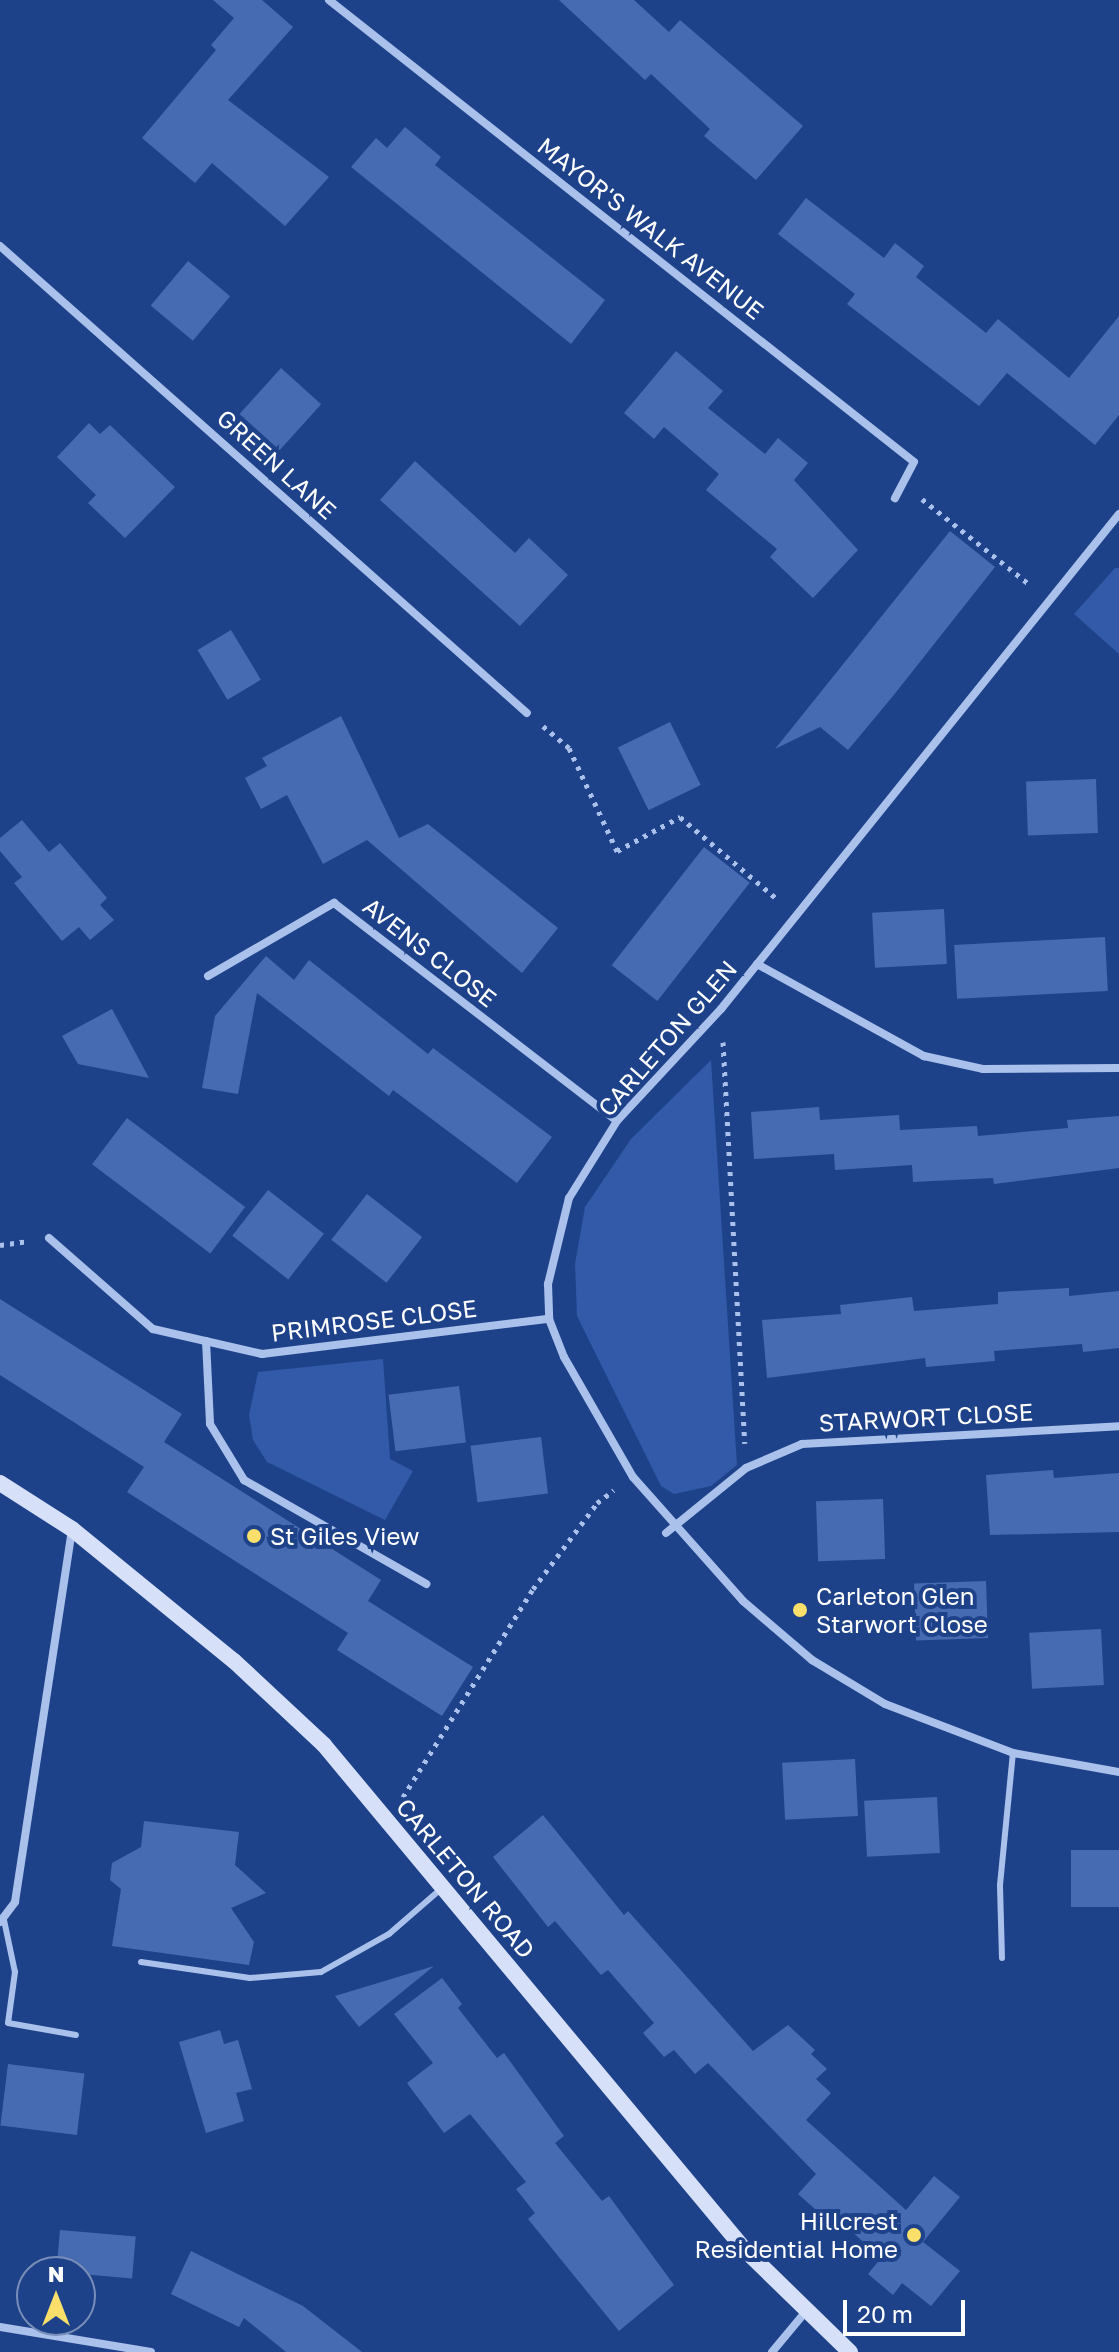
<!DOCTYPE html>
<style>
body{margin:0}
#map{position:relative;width:1119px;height:2352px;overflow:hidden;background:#1e428a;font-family:"Golos Text",sans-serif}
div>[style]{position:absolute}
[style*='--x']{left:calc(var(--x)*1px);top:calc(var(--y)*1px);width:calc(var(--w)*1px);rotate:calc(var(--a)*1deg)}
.green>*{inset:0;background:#325aa8}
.building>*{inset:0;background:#476bb2;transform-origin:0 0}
.path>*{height:5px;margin-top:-2.5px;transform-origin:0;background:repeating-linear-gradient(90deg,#aac1ec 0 4px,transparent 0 10px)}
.lane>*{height:6px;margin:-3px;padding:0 3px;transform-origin:3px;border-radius:3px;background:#aac1ec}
.street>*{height:8px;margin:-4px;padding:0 4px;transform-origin:4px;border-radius:4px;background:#aac1ec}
.secondary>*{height:16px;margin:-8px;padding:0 8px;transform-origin:8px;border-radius:8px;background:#d6e1f9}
.dots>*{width:22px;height:22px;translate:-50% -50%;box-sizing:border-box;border:4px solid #1e428a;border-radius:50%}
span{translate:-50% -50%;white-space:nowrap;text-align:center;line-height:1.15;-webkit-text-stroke:8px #1e428a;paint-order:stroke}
.street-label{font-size:24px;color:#fff}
.poi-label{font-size:24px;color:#fff}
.left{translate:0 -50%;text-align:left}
.right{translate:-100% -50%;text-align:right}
.north{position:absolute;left:16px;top:2256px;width:80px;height:80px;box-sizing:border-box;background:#1e428a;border:2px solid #788eb9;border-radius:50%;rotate:0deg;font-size:22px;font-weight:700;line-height:32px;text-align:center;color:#fff}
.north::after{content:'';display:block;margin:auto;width:28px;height:36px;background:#fae06a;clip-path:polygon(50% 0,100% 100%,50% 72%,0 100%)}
.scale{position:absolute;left:843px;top:2300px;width:122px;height:36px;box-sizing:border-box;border:4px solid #fff;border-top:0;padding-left:10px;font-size:24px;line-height:28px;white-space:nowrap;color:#fff;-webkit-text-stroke:6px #1e428a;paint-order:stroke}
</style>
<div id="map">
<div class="green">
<div style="clip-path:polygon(1115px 568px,1119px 568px,1119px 654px,1074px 614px)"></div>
<div style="clip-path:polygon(711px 1060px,737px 1465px,711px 1486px,674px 1494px,661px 1486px,577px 1316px,575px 1264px,585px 1207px,631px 1139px)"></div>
<div style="clip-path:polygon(383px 1359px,390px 1459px,413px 1471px,385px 1520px,267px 1462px,253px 1440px,249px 1415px,258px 1372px)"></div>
</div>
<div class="building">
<div style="clip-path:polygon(213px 0,262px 0,293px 27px,228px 100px,329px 177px,285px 226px,212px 163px,195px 183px,142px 138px,216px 50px,211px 45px,234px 18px)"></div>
<div style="clip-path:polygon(559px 0,634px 0,669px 32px,680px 20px,803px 126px,756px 180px,704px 136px,710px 129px,651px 74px,645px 80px)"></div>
<div style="clip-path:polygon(405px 127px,441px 157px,435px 165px,605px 300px,571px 344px,351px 167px,376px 138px,387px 148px)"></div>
<div style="clip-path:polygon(806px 198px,884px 258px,895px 243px,924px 266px,916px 277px,986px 333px,998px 319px,1069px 378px,1119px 316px,1119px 415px,1095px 445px,1007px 373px,979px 406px,847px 304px,855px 294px,778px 234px)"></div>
<div style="left:188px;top:261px;width:55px;height:58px;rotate:40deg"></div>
<div style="clip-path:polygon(676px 351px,723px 391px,708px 408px,765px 454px,778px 438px,808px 463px,794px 480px,858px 550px,813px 598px,770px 557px,777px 549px,706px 490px,719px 474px,664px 427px,654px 439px,624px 413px)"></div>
<div style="left:281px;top:368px;width:54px;height:62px;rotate:42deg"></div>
<div style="clip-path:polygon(89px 423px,100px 434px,110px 425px,175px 487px,125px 538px,88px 503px,96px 495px,57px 457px)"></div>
<div style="clip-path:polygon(415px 461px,515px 553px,529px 538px,568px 575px,520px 626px,380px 500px)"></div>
<div style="clip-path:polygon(950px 531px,995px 567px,893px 696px,848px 750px,820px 727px,775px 749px)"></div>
<div style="left:231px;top:630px;width:58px;height:39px;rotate:59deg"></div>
<div style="clip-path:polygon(341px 716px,399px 838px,428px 824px,558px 928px,522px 973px,367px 840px,323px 864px,287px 795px,261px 809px,245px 778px,267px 766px,262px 758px)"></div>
<div style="left:670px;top:722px;width:70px;height:58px;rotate:64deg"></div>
<div style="left:1096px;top:779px;width:54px;height:70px;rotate:88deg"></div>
<div style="clip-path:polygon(22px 820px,49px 852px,60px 843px,107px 898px,100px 905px,114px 920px,90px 940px,79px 927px,62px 941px,14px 883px,22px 877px,0 851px,0 838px)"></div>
<div style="left:704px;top:847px;width:58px;height:150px;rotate:38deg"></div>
<div style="left:944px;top:909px;width:55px;height:72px;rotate:87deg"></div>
<div style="left:1105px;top:937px;width:54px;height:151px;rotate:87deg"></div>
<div style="clip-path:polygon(266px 956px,294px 980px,309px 960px,428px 1054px,433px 1048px,552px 1137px,517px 1183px,393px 1090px,389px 1096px,257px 993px,238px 1094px,202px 1088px,215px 1016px)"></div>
<div style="clip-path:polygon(112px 1009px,149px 1078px,78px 1064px,62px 1036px)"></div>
<div style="clip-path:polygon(819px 1107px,820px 1120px,899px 1115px,900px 1130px,977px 1126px,978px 1136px,1068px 1128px,1067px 1120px,1119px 1116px,1119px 1168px,994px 1184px,993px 1178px,913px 1182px,912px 1165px,835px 1170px,834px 1154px,754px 1159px,751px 1112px)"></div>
<div style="left:127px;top:1118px;width:148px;height:58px;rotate:37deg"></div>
<div style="left:268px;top:1190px;width:71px;height:58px;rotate:38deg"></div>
<div style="left:367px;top:1194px;width:70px;height:58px;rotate:38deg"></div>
<div style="clip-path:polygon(1069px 1288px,1069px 1296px,1119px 1291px,1119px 1348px,1083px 1352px,1082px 1344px,994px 1351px,995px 1361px,926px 1367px,925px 1358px,767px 1378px,762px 1320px,841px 1314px,840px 1305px,912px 1297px,914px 1311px,998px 1304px,998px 1292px)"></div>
<div style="clip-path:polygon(0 1299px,182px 1414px,164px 1442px,381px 1580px,368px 1601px,473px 1667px,442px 1716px,337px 1650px,348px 1633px,127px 1492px,144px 1467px,0 1375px)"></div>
<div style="left:459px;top:1386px;width:57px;height:71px;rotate:83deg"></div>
<div style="left:541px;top:1437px;width:57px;height:71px;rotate:83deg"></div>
<div style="clip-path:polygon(1053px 1470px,1054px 1478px,1119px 1473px,1119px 1532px,990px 1535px,986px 1475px)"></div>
<div style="left:883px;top:1499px;width:60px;height:67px;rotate:88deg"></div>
<div style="left:986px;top:1581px;width:57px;height:72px;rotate:88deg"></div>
<div style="left:1101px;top:1629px;width:56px;height:72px;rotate:87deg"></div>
<div style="left:855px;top:1759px;width:57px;height:73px;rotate:87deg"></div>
<div style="left:937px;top:1797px;width:56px;height:73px;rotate:87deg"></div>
<div style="clip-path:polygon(543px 1815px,624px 1915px,628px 1911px,753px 2051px,788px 2025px,815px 2050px,811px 2054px,827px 2069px,816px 2079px,831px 2093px,806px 2120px,906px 2210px,934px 2176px,960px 2197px,923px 2242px,960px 2271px,931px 2306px,902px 2283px,893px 2295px,868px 2274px,881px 2258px,829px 2211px,824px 2217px,798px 2194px,816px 2174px,708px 2063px,695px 2074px,674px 2050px,664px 2057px,643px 2033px,654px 2023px,608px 1970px,601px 1975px,555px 1921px,548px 1927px,493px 1857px)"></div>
<div style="clip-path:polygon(144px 1821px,239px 1832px,235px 1865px,266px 1893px,231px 1908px,254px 1942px,249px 1965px,112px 1946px,121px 1889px,110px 1880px,112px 1863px,141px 1847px)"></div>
<div style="left:1119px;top:1850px;width:57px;height:48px;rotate:90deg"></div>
<div style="clip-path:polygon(434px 1966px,359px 2027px,335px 1996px)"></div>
<div style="clip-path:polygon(442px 1978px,462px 2004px,458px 2008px,497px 2058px,504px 2053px,564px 2136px,555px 2143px,602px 2201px,609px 2196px,674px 2285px,619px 2331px,528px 2219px,535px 2213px,516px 2189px,526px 2182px,470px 2114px,444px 2133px,407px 2083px,433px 2063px,394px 2014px)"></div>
<div style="clip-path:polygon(220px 2030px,224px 2044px,238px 2040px,252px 2089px,236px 2093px,244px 2121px,206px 2133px,179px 2042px)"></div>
<div style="left:8px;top:2064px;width:77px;height:62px;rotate:7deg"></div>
<div style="left:60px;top:2230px;width:76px;height:42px;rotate:5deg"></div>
<div style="clip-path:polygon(191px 2251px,303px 2306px,362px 2352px,286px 2352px,244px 2318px,239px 2327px,171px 2294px)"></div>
</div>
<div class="path">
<div style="--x:922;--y:499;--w:138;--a:38.5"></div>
<div style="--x:543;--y:726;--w:34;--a:40"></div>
<div style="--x:569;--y:748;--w:114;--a:65"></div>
<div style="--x:617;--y:851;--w:72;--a:-28.4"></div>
<div style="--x:680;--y:817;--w:127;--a:40.2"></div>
<div style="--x:723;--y:1042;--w:402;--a:86.9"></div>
<div style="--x:0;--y:1245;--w:27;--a:-8"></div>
<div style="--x:403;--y:1797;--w:245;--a:-58"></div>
<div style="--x:533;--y:1589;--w:107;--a:-53.3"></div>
<div style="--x:597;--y:1503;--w:21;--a:-37"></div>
</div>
<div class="lane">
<div style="--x:4;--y:1920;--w:53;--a:78.1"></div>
<div style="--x:15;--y:1972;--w:51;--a:97.8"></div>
<div style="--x:8;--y:2023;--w:69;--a:10"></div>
<div style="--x:1002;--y:1958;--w:73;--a:-91.6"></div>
<div style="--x:1000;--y:1885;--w:133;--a:-84.4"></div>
<div style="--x:141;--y:1962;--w:110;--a:8.4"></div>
<div style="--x:250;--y:1978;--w:71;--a:-4.8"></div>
<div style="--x:321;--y:1972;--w:78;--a:-29.2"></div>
<div style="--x:389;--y:1934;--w:69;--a:-40.9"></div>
</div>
<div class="street">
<div style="--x:329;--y:0;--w:745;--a:38.3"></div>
<div style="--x:914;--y:462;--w:41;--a:117.8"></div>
<div style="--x:0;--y:246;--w:704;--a:41.55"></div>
<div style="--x:1119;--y:514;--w:635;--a:128.8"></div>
<div style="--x:721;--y:1009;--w:153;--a:132.9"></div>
<div style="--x:617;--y:1121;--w:91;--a:121.9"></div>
<div style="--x:569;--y:1198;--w:89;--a:103.7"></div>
<div style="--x:548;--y:1284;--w:35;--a:88"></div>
<div style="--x:549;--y:1319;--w:41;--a:68.5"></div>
<div style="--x:564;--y:1357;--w:138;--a:60.1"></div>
<div style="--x:633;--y:1477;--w:166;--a:48.4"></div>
<div style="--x:743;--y:1601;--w:91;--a:40.5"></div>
<div style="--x:812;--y:1660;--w:85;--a:31.1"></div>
<div style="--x:885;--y:1704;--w:137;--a:20.9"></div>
<div style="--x:1013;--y:1753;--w:108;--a:10.2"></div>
<div style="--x:757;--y:964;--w:191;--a:28.9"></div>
<div style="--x:924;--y:1056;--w:60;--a:12.4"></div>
<div style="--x:983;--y:1069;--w:136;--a:-0.4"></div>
<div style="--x:208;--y:976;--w:146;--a:-30.1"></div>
<div style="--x:334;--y:903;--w:357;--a:37.6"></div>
<div style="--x:49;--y:1238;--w:138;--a:41.2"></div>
<div style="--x:153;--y:1329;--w:112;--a:12.9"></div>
<div style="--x:262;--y:1354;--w:289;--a:-7"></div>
<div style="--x:206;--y:1341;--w:83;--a:87.2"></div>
<div style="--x:210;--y:1424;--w:66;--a:58.7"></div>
<div style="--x:244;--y:1480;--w:210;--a:29.7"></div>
<div style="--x:666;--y:1533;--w:103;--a:-39.1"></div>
<div style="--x:746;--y:1468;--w:61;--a:-23.2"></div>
<div style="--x:802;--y:1444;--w:318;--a:-3.2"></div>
<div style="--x:0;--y:1922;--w:25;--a:-53"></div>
<div style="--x:15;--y:1902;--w:377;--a:-81.3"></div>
<div style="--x:0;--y:2327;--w:153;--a:9.4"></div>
<div style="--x:772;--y:2352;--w:55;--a:-50.2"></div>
</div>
<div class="secondary">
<div style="--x:0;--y:1483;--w:85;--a:32.6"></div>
<div style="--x:72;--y:1529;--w:209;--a:39.2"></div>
<div style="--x:234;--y:1661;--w:123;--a:43"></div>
<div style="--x:324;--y:1745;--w:656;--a:50.19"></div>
<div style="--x:744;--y:2249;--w:148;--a:44.2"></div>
</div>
<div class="dots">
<div style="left:254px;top:1536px;background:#fae06a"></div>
<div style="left:800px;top:1610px;background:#fae06a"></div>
<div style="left:914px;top:2235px;background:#fae06a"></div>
</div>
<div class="street-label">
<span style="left:651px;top:228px;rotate:38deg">MAYOR'S WALK AVENUE</span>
<span style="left:277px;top:464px;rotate:42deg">GREEN LANE</span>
<span style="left:430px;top:952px;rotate:38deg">AVENS CLOSE</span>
<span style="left:667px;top:1038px;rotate:-49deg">CARLETON GLEN</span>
<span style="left:374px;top:1320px;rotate:-7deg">PRIMROSE CLOSE</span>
<span style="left:926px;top:1417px;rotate:-3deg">STARWORT CLOSE</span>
<span style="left:466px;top:1878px;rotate:50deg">CARLETON ROAD</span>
</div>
<div class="poi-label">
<span class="left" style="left:270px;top:1536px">St Giles View</span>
<span class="left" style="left:816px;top:1610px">Carleton Glen<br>Starwort Close</span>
<span class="right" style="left:898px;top:2235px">Hillcrest<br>Residential Home</span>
</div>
<div class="north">N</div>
<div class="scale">20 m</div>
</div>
